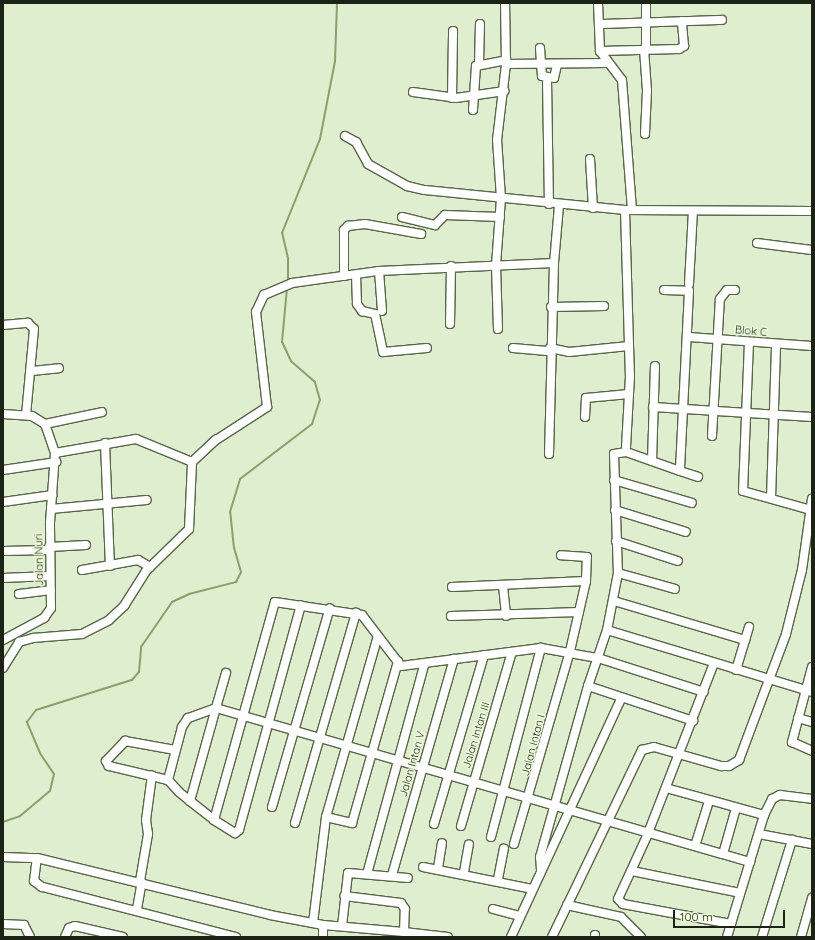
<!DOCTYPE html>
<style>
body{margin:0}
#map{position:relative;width:815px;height:940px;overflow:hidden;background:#dfeece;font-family:Quicksand,sans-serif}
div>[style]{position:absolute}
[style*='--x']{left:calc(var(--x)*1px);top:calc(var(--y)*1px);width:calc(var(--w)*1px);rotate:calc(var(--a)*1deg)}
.stream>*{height:2px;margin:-1px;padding:0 1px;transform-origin:1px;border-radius:1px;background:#8aa06c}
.roads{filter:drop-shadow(1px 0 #596549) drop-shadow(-1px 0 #596549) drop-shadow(0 1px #596549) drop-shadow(0 -1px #596549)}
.minor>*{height:8px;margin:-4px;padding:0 4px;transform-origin:4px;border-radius:4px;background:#fff}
span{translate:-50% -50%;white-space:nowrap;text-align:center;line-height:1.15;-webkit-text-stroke:3px #edfbdb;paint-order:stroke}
.street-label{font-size:11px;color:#1d2216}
.frame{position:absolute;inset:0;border:4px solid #1d2216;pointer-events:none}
.scale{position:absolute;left:673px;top:910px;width:112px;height:18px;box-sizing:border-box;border:2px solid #1d2216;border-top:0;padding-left:5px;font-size:12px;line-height:14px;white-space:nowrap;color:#1d2216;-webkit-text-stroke:3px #edfbdb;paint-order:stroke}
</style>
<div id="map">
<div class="stream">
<div style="--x:288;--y:281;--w:23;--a:-90"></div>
<div style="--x:288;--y:258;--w:26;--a:-103"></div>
<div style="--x:282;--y:233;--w:101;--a:-68"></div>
<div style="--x:320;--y:139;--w:79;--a:-79.1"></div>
<div style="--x:335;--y:61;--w:58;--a:-88"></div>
<div style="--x:3;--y:822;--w:18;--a:-19"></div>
<div style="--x:20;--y:816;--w:39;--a:-40"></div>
<div style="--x:50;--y:791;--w:17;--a:-77"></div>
<div style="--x:54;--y:774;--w:25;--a:-124"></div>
<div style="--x:40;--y:753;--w:34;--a:-113"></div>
<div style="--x:27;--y:722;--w:15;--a:-53"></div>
<div style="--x:36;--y:710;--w:101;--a:-17.4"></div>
<div style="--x:132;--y:680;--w:11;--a:-49"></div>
<div style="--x:139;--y:672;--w:25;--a:-85"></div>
<div style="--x:141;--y:647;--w:55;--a:-55.4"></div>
<div style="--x:172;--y:602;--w:19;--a:-25"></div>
<div style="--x:189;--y:594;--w:49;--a:-14.3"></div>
<div style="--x:236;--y:582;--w:11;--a:-63"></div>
<div style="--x:241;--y:572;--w:25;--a:-106"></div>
<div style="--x:234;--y:548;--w:36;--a:-96"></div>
<div style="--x:230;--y:512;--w:34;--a:-73"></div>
<div style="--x:240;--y:479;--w:91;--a:-37.4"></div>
<div style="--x:312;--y:424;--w:25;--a:-72"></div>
<div style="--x:320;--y:400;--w:19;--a:-106"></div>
<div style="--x:315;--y:382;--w:32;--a:-139"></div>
<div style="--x:291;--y:361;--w:21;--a:-115"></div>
<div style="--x:282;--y:342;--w:54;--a:-84.7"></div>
</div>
<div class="roads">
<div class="minor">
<div style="--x:598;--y:3;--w:48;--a:87.6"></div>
<div style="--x:600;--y:51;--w:36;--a:53"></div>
<div style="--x:622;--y:80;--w:130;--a:85.6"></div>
<div style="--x:599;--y:24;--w:123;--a:-1.9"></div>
<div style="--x:540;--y:48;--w:28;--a:86"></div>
<div style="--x:542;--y:76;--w:12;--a:9"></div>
<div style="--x:554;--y:78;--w:13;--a:-77"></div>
<div style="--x:644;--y:49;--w:42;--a:85.9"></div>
<div style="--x:647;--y:91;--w:43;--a:92.7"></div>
<div style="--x:646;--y:49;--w:46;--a:-90"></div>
<div style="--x:600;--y:51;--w:79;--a:-1.5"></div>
<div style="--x:679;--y:49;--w:6;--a:-31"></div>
<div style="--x:684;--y:46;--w:25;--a:-95"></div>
<div style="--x:479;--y:64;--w:40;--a:-88.6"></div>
<div style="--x:506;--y:64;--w:102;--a:-0.6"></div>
<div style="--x:547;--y:79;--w:125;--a:89.1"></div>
<div style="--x:413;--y:92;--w:43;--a:7.9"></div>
<div style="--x:456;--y:98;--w:49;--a:-8.3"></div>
<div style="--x:452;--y:98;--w:67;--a:-89.1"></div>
<div style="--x:473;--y:110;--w:44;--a:-86.1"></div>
<div style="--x:476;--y:66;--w:31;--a:-11"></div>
<div style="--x:345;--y:136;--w:13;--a:29"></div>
<div style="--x:356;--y:142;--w:25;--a:61"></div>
<div style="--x:368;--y:164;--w:45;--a:29.4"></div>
<div style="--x:407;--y:186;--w:18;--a:13"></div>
<div style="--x:425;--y:190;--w:201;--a:5.7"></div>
<div style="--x:625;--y:210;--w:187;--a:0.3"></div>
<div style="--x:590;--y:159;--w:49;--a:86.5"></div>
<div style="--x:625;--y:210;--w:166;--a:88.3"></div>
<div style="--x:630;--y:376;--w:71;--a:93.2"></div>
<div style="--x:402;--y:217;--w:34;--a:14"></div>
<div style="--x:435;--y:225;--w:14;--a:-45"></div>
<div style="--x:445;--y:215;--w:55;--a:2.1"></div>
<div style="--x:757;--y:243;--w:55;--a:7.3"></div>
<div style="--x:379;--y:271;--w:40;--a:85.7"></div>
<div style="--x:356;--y:275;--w:29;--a:88"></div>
<div style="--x:357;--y:304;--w:9;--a:54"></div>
<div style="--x:362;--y:311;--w:13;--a:13"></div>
<div style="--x:375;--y:314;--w:39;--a:78"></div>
<div style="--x:383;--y:352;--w:44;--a:-5.2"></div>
<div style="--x:344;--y:276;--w:46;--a:-90"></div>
<div style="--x:344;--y:230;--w:6;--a:-45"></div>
<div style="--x:348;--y:226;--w:17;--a:-7"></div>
<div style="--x:365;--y:224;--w:57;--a:10.1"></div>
<div style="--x:689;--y:284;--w:73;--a:-86.9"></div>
<div style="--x:664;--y:290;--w:25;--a:2"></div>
<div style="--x:689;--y:291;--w:180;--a:92.9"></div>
<div style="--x:680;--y:471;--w:57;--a:-160.6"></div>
<div style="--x:626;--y:452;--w:12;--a:171"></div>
<div style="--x:614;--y:454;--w:119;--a:88.1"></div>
<div style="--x:618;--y:573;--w:58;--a:100.9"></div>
<div style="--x:607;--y:630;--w:59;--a:108.7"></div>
<div style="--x:588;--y:686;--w:111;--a:18.4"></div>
<div style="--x:551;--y:307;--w:53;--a:-1.1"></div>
<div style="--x:450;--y:324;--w:58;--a:-89"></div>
<div style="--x:3;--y:325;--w:25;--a:-5"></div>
<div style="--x:28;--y:323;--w:8;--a:45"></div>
<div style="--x:34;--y:329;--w:86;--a:95.3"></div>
<div style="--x:498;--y:329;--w:64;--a:-91.8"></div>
<div style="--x:496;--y:265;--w:67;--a:-85.7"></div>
<div style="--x:501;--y:198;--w:58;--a:-93.9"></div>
<div style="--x:497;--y:140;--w:77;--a:-83.2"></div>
<div style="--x:506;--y:64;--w:61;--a:-90.9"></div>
<div style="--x:689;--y:337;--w:123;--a:4.2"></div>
<div style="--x:749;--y:342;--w:149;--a:92.3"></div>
<div style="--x:743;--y:491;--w:71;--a:15.6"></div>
<div style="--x:513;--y:348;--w:37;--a:5"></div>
<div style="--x:550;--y:348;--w:19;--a:12"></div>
<div style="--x:569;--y:352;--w:60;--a:-5.7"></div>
<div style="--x:32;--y:371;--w:27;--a:-6"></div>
<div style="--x:653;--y:407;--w:159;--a:3.6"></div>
<div style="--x:3;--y:414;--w:29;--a:4"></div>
<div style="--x:32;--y:416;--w:15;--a:32"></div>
<div style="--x:45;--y:424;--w:31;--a:71"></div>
<div style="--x:55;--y:453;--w:82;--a:-9.8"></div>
<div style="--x:136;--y:439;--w:61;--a:22.3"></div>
<div style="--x:192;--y:462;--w:33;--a:-43"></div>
<div style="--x:216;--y:440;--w:61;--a:-32.9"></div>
<div style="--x:267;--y:407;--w:96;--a:-96.6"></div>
<div style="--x:256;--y:312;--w:19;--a:-65"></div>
<div style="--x:264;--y:295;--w:30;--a:-23"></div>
<div style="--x:292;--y:283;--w:88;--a:-7.9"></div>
<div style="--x:379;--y:271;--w:175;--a:-2.6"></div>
<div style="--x:554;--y:263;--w:57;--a:-85"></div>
<div style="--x:585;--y:417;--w:19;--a:-87"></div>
<div style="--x:586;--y:398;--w:43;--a:-5.3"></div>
<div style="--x:45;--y:424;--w:58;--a:-11.9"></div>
<div style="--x:712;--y:436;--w:137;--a:-86.7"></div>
<div style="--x:720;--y:299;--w:11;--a:-52"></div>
<div style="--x:727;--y:290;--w:8;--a:0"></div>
<div style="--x:105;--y:443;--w:123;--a:87.7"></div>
<div style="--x:549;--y:454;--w:191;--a:-88.5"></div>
<div style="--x:652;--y:461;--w:95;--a:-88.2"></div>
<div style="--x:3;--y:470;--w:54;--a:-8.6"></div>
<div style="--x:680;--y:471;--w:19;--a:18"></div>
<div style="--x:614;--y:480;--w:81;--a:16.4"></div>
<div style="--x:771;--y:498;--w:154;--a:-88.1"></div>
<div style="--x:3;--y:502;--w:50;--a:-8"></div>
<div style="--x:51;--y:509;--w:96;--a:-5.4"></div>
<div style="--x:615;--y:510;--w:74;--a:17.2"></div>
<div style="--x:616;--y:541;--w:65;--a:17.9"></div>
<div style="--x:49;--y:547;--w:37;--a:-3"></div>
<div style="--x:3;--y:551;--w:47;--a:-1.2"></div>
<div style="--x:82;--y:570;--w:57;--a:-10.1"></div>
<div style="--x:138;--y:560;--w:14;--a:30"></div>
<div style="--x:618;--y:573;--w:59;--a:15.7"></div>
<div style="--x:3;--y:578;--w:47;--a:-2.4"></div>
<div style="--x:503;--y:586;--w:30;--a:84"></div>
<div style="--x:452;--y:587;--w:134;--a:-2.6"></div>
<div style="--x:19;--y:594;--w:32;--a:-7"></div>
<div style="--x:614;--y:601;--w:137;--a:16.6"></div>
<div style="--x:451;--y:616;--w:128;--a:-1.8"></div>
<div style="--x:607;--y:630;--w:214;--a:16.8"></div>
<div style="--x:3;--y:640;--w:47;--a:-28.2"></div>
<div style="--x:44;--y:618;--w:12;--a:-55"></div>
<div style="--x:51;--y:608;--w:85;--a:-90.7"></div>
<div style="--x:50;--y:523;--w:70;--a:-85.9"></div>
<div style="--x:714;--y:663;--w:186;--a:111.2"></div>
<div style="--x:647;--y:836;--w:69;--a:114.7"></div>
<div style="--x:618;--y:899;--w:7;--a:45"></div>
<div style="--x:623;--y:904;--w:110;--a:10.5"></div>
<div style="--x:812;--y:667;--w:78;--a:104.9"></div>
<div style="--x:792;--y:742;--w:22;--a:24"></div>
<div style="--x:3;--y:668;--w:31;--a:-58"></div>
<div style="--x:19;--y:642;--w:15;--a:-16"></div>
<div style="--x:33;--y:638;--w:49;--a:-4.7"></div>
<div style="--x:82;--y:634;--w:30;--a:-27"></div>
<div style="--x:109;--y:620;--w:21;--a:-43"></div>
<div style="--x:124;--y:606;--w:41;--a:-57.8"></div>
<div style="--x:146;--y:571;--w:60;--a:-44.3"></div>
<div style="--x:189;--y:529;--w:67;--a:-87.4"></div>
<div style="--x:736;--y:670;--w:45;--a:-73.2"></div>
<div style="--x:226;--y:673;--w:36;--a:106"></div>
<div style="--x:216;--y:708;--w:556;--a:16.09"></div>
<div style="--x:798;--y:718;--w:15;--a:16"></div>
<div style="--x:168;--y:780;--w:61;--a:-166.7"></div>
<div style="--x:109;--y:766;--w:6;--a:-121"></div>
<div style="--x:106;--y:761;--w:28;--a:-46"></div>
<div style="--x:125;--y:741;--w:51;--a:10.2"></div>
<div style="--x:666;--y:788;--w:102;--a:15.4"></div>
<div style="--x:190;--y:801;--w:97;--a:-74.4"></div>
<div style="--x:216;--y:708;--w:30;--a:160"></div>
<div style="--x:188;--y:718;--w:11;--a:124"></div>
<div style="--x:182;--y:727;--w:55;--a:104.8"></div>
<div style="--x:168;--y:780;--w:16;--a:47"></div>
<div style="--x:179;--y:792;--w:14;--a:39"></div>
<div style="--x:190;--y:801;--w:31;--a:38"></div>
<div style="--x:214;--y:820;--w:25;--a:32"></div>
<div style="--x:235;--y:833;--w:5;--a:-37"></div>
<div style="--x:239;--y:830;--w:233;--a:-74.6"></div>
<div style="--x:272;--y:807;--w:207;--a:-73.8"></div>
<div style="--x:326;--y:817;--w:27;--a:13"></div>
<div style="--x:352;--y:823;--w:168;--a:-74.1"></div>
<div style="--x:214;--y:820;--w:226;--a:-74.4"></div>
<div style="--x:275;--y:602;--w:88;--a:8.5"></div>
<div style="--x:362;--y:615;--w:64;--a:52.6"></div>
<div style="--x:401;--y:666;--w:141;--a:-7.3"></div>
<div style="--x:541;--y:648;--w:58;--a:10"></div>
<div style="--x:598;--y:658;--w:111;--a:17.8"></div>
<div style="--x:295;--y:823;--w:219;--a:-73.8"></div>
<div style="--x:434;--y:824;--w:176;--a:-73.5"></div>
<div style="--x:461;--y:826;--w:181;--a:-73.7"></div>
<div style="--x:759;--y:834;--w:54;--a:10.7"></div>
<div style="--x:491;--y:837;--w:196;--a:-75.2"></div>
<div style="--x:514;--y:844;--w:201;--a:-73.8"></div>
<div style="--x:570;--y:651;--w:72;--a:-77.1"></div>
<div style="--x:586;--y:581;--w:24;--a:-88"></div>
<div style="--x:587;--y:557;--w:26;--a:-176"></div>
<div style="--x:695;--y:846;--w:47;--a:-72.7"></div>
<div style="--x:723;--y:854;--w:48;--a:-74.2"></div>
<div style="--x:3;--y:857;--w:34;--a:2"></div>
<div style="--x:423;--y:867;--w:111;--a:11.4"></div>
<div style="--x:438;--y:868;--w:25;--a:-81"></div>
<div style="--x:541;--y:870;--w:13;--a:-94"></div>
<div style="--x:540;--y:857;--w:178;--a:-74.3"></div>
<div style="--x:632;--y:871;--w:110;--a:11.5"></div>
<div style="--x:464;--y:872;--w:28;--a:-80"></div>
<div style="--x:367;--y:874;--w:217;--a:-74.7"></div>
<div style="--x:392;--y:875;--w:225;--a:-74"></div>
<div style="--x:498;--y:879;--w:31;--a:-79"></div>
<div style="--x:140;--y:881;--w:48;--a:-80.3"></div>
<div style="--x:148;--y:834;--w:14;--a:-98"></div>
<div style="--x:146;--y:820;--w:45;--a:-82.4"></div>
<div style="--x:567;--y:905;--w:55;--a:12.5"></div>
<div style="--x:621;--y:917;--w:28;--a:45"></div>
<div style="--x:137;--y:909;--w:27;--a:-80"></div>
<div style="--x:493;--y:909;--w:27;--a:15"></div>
<div style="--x:313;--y:923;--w:107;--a:-83"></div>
<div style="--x:326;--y:817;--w:188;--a:-74"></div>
<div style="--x:3;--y:924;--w:21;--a:3"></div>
<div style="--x:24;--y:925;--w:13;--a:63"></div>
<div style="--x:342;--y:926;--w:53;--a:-83.5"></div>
<div style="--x:348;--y:873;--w:60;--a:4.8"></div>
<div style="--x:404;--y:932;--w:44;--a:6.5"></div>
<div style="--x:65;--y:937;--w:10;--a:-66"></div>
<div style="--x:69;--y:928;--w:6;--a:-18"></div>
<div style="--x:75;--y:926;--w:49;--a:12.9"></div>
<div style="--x:236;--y:937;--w:200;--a:-165.5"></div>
<div style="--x:42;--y:887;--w:10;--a:-143"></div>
<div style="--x:34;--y:881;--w:23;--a:-83"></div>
<div style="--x:37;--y:858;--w:240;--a:13.7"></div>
<div style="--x:270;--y:915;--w:54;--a:10.7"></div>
<div style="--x:323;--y:925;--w:81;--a:4.9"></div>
<div style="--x:404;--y:932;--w:23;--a:-88"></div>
<div style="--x:405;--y:909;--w:7;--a:-124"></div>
<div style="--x:401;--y:903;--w:57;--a:-173"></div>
<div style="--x:323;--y:937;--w:12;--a:-90"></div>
<div style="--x:511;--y:937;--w:262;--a:-65.2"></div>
<div style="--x:552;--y:937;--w:208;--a:-64.3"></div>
<div style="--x:642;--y:750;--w:12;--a:-14"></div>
<div style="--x:654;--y:747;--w:70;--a:15.8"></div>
<div style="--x:721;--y:766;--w:8;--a:0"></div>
<div style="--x:729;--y:766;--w:12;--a:-31"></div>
<div style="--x:739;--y:760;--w:134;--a:-69.5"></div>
<div style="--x:786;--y:634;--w:66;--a:-76"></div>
<div style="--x:802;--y:570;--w:72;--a:-82"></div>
<div style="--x:595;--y:937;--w:2;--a:-90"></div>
<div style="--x:727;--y:937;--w:127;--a:-73.1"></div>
<div style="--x:764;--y:815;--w:18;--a:-63"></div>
<div style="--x:772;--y:799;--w:9;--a:-27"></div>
<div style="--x:780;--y:795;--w:32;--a:7"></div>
<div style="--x:762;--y:937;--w:102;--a:-72.8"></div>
<div style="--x:801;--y:937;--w:41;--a:-74.2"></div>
</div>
</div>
<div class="street-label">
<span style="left:751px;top:331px;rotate:5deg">Blok C</span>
<span style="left:39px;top:560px;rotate:-91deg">Jalan Nuri</span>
<span style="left:476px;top:735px;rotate:-73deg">Jalan Intan III</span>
<span style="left:533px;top:745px;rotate:-75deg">Jalan Intan I</span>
<span style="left:412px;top:764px;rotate:-74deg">Jalan Intan V</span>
</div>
<div class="frame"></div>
<div class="scale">100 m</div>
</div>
